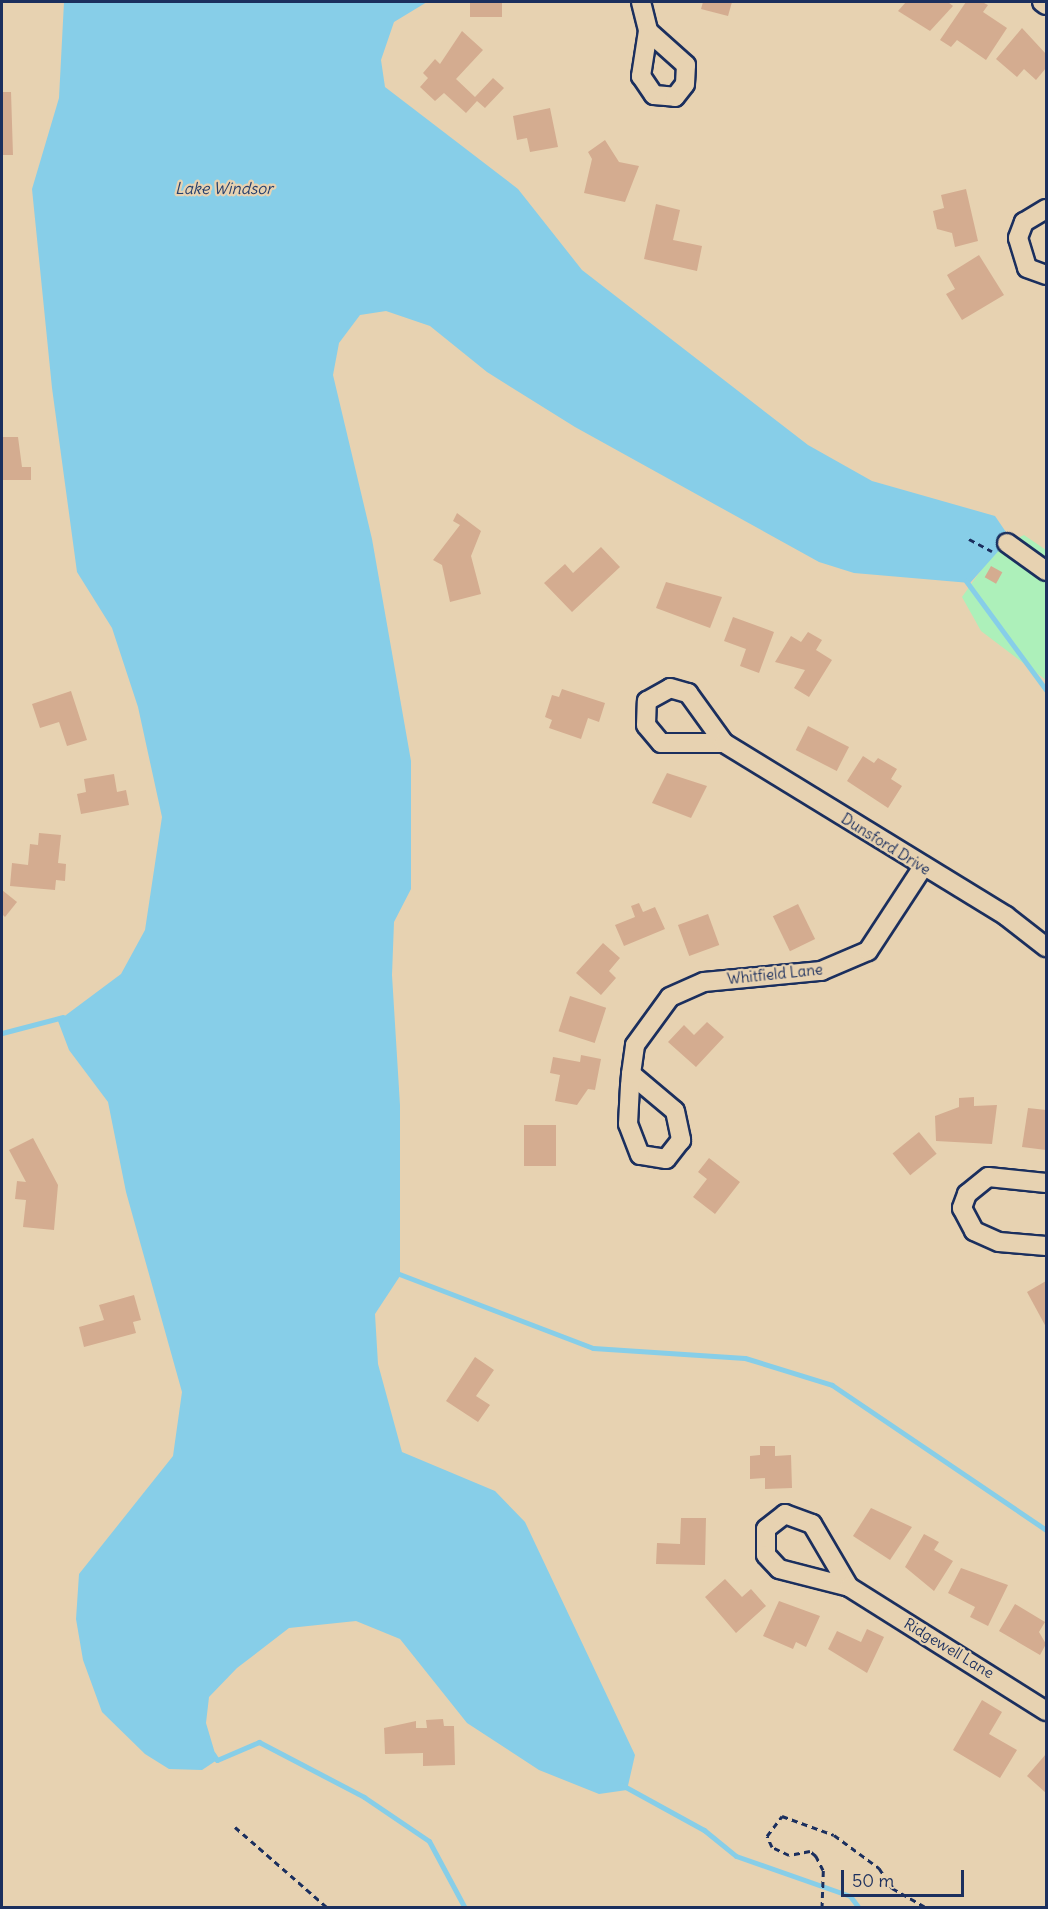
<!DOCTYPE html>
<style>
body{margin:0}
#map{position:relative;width:1048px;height:1909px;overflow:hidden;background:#e7d2b1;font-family:Delius,sans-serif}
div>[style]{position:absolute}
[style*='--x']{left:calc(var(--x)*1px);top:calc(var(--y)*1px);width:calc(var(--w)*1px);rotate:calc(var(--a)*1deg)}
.green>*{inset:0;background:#adf0ba}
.water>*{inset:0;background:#87cee8}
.stream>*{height:5px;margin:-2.5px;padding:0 2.5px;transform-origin:2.5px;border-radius:2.5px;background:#87cee8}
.building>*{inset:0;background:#d4ac90;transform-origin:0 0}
.path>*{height:3px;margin-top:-1.5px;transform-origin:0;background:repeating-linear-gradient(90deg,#1b2f5e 0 6px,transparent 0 10.5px)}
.roads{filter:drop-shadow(2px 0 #1b2f5e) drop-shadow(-2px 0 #1b2f5e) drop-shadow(0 2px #1b2f5e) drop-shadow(0 -2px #1b2f5e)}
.minor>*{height:18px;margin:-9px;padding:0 9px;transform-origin:9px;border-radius:9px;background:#e7d2b1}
span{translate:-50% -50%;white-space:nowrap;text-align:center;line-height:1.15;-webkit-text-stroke:4.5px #e7d2b1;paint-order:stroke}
.street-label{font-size:15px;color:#1b2f5e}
.water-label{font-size:16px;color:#263f6c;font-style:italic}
.frame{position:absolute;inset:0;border:3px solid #1b2f5e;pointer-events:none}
.scale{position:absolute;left:841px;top:1870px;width:123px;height:27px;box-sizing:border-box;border:3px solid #1b2f5e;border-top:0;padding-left:8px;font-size:18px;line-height:21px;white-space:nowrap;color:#1b2f5e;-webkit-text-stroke:4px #e7d2b1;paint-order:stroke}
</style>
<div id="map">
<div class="green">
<div style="clip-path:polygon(1024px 535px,1046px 550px,1046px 680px,981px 631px,962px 597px,996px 549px)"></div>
</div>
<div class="water">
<div style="clip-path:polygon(64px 2px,427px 2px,394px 22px,381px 60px,385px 87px,518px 189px,582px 270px,808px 445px,872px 481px,995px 516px,1010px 538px,970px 583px,854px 573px,819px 562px,575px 427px,487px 372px,430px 326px,386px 311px,360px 315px,339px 343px,333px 375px,372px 539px,411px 761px,411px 889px,394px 922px,392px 975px,400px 1105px,400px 1276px,375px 1314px,378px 1364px,402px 1452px,495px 1491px,525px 1522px,635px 1755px,627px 1790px,599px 1794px,539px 1770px,467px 1723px,400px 1639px,356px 1621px,289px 1628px,237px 1668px,209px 1697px,206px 1723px,217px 1760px,202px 1770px,169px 1769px,145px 1754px,102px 1712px,83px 1660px,76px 1619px,79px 1574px,173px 1456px,182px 1392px,126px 1192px,108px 1102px,69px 1050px,58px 1021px,121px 974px,145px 930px,162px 817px,138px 707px,112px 628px,77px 572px,52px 388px,32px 189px,59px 98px)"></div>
</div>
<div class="stream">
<div style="--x:966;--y:581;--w:135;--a:53.7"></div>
<div style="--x:2;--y:1033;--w:63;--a:-14.7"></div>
<div style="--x:394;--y:1272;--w:213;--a:20.9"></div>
<div style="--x:593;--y:1348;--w:152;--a:3.8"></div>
<div style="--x:745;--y:1358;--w:91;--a:17.2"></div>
<div style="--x:832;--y:1385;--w:258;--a:34.1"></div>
<div style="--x:213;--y:1754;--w:7;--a:56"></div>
<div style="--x:217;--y:1760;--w:46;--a:-23.2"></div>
<div style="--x:259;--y:1742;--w:119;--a:27.6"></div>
<div style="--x:364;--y:1797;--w:78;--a:34.1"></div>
<div style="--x:429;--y:1841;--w:76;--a:61.8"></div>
<div style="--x:622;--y:1785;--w:94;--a:28.8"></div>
<div style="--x:704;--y:1830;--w:41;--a:39.1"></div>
<div style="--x:736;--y:1856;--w:121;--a:19.3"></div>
<div style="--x:850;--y:1896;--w:15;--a:53"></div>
</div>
<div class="building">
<div style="left:470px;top:2px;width:32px;height:15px"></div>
<div style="clip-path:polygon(703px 2px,732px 2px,728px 16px,701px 9px)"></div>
<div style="clip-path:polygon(906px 2px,948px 2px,953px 6px,930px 31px,898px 11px)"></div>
<div style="clip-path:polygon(966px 2px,982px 2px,988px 5px,983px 12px,1007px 28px,986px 60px,957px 40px,951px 47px,940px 40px)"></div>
<div style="clip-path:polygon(1022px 28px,1046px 54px,1046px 68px,1036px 80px,1024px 69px,1017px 77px,996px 59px)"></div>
<div style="clip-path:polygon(462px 31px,483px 50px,456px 79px,475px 97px,493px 78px,504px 88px,485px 108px,477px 101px,466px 113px,444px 93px,435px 101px,420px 87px,428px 78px,423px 73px,435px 59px,440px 64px)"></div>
<div style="clip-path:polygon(2px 92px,11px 92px,13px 155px,2px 155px)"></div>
<div style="clip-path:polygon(550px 108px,558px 147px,530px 152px,527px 138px,517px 140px,513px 116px)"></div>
<div style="clip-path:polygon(605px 140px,619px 162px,639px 166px,625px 202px,584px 193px,592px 159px,588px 152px)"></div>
<div style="clip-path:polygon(966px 189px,978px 241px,955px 247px,952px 233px,937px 229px,933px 211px,944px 208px,941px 195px)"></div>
<div style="clip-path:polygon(656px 204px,680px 210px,673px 240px,702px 246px,697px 271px,644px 259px)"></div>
<div style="clip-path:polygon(979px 255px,1004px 295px,962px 320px,946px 294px,955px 289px,947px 275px)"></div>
<div style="clip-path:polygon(2px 437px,18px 437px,22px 467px,31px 467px,31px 480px,2px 480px)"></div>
<div style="clip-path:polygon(457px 513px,481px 531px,471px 556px,481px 594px,450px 602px,442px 565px,433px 560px,460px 525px,453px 521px)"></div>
<div style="clip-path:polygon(601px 547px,620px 567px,572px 612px,544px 583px,565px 564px,573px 573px)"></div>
<div style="left:991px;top:566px;width:13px;height:13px;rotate:29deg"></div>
<div style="clip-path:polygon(666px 582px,722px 597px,710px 628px,656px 608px)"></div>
<div style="clip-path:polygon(733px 617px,774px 632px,759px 673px,740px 666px,746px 649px,724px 641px)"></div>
<div style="clip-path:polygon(808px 632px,822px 640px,816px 650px,832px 660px,809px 697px,794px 688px,805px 670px,775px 662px,791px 636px,801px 642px)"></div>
<div style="clip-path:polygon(562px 689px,605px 703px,599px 722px,588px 718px,581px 739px,549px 728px,552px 720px,545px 717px,552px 695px,559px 697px)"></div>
<div style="clip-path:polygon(71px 691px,87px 740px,67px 746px,59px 722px,40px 728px,32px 704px)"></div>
<div style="left:808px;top:726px;width:46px;height:27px;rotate:27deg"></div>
<div style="clip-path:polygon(863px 756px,874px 763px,878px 758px,897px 769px,891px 779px,902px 786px,888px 808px,847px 781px)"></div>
<div style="clip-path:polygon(667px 773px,707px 786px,691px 818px,652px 803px)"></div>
<div style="clip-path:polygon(114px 774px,117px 792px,126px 790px,129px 805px,81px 814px,77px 794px,86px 792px,84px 779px)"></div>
<div style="clip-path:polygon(39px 833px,61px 835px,58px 863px,66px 864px,65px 881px,56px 880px,55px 890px,10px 886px,12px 863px,28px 865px,30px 844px,38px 845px)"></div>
<div style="clip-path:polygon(2px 890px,17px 902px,5px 917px,2px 914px)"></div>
<div style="clip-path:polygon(639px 903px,643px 912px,655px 907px,665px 929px,624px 946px,615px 925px,635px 917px,631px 906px)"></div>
<div style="left:798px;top:904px;width:39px;height:28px;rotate:64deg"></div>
<div style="left:708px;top:914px;width:33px;height:32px;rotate:70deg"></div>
<div style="clip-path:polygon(603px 943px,620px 958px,609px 971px,616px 978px,601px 995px,576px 973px)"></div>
<div style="left:570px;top:996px;width:38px;height:37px;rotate:18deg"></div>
<div style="clip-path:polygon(707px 1022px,724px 1037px,696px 1067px,668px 1042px,684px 1025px,694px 1035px)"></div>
<div style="clip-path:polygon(581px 1055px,601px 1059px,595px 1090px,588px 1089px,577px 1105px,555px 1101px,560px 1075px,550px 1073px,553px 1057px,580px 1062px)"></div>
<div style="clip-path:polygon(974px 1097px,974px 1106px,997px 1105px,992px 1144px,936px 1141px,935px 1116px,959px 1107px,959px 1098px)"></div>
<div style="clip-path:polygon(1028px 1108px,1046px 1110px,1046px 1150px,1022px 1147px)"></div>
<div style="left:524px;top:1125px;width:32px;height:41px"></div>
<div style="left:919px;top:1132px;width:28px;height:34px;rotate:51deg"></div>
<div style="clip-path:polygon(33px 1138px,58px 1185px,54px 1230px,23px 1227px,26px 1200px,15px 1199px,17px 1181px,26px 1182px,9px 1150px)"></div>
<div style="clip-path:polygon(709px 1158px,740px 1182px,715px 1214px,693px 1197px,707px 1179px,698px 1172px)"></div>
<div style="clip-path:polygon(1046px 1281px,1046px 1327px,1027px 1292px)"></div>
<div style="clip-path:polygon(134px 1295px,141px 1320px,133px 1322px,136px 1333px,84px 1347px,79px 1327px,104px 1320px,99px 1305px)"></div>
<div style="clip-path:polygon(475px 1357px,494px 1370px,476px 1396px,490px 1405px,478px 1422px,446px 1401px)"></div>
<div style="clip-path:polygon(760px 1446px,775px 1446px,775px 1456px,791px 1455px,792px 1488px,765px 1489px,765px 1478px,750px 1479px,750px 1456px,760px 1455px)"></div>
<div style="clip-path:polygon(871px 1508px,912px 1527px,890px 1560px,853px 1536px)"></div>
<div style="clip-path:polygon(681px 1518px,706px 1518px,705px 1565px,656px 1564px,657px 1543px,680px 1544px)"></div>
<div style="clip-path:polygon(924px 1534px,939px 1542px,934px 1550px,953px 1561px,934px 1591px,905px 1567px)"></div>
<div style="clip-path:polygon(961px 1568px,1008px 1585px,988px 1626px,970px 1617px,975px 1607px,948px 1593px)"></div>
<div style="clip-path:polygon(725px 1579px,742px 1597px,751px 1589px,766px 1606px,736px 1633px,705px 1597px)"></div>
<div style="clip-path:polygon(779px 1601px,820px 1616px,806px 1647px,796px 1642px,793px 1649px,763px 1636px)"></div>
<div style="clip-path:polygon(1015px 1604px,1045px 1622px,1039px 1632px,1046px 1644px,1040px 1655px,999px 1631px)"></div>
<div style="clip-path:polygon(867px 1629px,884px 1637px,867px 1673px,828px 1649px,837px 1631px,861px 1642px)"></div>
<div style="clip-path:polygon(982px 1700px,1002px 1712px,989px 1734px,1017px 1750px,1000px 1778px,953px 1750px)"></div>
<div style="clip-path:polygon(443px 1719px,444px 1726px,454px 1726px,455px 1765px,423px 1766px,423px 1753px,385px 1754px,384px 1728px,416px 1721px,416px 1728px,427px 1728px,426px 1720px)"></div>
<div style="clip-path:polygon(1046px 1754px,1046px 1793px,1027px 1776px)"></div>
</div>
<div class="path">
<div style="--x:969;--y:539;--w:26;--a:28"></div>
<div style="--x:235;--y:1827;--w:123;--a:41.1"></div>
<div style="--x:822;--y:1908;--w:38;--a:-88"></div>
<div style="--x:823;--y:1870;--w:16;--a:-117"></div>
<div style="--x:816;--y:1856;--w:8;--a:-140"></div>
<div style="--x:810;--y:1851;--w:21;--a:169"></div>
<div style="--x:789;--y:1855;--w:19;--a:-155"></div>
<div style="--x:772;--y:1847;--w:12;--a:-114"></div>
<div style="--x:767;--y:1836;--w:25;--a:-53"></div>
<div style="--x:782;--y:1816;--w:55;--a:20.1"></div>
<div style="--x:834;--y:1835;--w:56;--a:36.3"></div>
<div style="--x:879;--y:1868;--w:24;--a:57"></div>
<div style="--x:892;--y:1888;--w:40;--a:29.7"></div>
</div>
<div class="roads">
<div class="minor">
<div style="--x:641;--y:2;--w:30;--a:76"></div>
<div style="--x:648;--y:31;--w:46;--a:98.8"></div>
<div style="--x:641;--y:76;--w:23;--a:56"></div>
<div style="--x:654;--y:95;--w:21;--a:5"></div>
<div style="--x:675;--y:97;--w:16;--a:-52"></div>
<div style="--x:685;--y:84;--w:19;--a:-87"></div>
<div style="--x:686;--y:65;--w:51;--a:-138.2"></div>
<div style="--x:1042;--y:2;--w:5;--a:37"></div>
<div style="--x:1046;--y:209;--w:26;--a:149"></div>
<div style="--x:1024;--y:222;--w:17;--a:111"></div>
<div style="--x:1018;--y:238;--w:31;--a:73"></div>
<div style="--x:1027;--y:268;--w:20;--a:20"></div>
<div style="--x:1007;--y:543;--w:48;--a:35.7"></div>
<div style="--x:724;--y:743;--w:63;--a:180"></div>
<div style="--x:661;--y:743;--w:23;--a:-130"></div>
<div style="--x:646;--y:725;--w:24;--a:-88"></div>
<div style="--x:647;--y:701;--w:26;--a:-29"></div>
<div style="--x:670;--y:688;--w:19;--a:16"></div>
<div style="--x:688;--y:693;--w:62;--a:54.2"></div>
<div style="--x:724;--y:743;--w:331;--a:31.5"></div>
<div style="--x:1006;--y:916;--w:51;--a:37.8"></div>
<div style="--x:631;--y:1074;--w:57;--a:40.1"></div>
<div style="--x:675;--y:1111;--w:30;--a:78"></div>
<div style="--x:681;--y:1140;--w:24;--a:128"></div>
<div style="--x:666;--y:1159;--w:26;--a:-171"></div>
<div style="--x:640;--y:1155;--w:33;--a:-111"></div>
<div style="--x:628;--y:1124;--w:38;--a:-87"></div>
<div style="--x:630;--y:1086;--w:12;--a:-85"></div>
<div style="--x:631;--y:1074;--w:29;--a:-82"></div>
<div style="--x:635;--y:1045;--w:59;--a:-53.9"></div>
<div style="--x:670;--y:997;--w:37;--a:-24"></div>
<div style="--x:704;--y:982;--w:118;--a:-5.4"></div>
<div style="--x:821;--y:971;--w:51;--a:-23.1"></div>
<div style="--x:868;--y:951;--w:100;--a:-56.8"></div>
<div style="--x:1046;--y:1183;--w:58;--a:-174.1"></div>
<div style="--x:988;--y:1177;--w:27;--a:141"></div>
<div style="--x:967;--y:1194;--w:15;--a:110"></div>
<div style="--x:962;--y:1208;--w:26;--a:62"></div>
<div style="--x:974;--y:1231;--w:27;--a:24"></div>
<div style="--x:999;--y:1242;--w:47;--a:4.9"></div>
<div style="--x:849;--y:1587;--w:73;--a:-120.4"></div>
<div style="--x:812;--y:1524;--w:29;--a:-160"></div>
<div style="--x:785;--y:1514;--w:24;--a:142"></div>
<div style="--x:766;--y:1529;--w:26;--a:90"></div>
<div style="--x:766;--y:1555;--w:19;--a:47"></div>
<div style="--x:779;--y:1569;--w:72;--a:14.4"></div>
<div style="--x:849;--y:1587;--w:233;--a:32.2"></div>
</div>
</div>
<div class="street-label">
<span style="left:886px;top:844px;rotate:32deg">Dunsford Drive</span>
<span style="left:775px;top:974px;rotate:-6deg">Whitfield Lane</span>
<span style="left:949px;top:1648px;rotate:31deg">Ridgewell Lane</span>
</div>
<div class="water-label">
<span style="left:224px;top:188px">Lake Windsor</span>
</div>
<div class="frame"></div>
<div class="scale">50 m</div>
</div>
